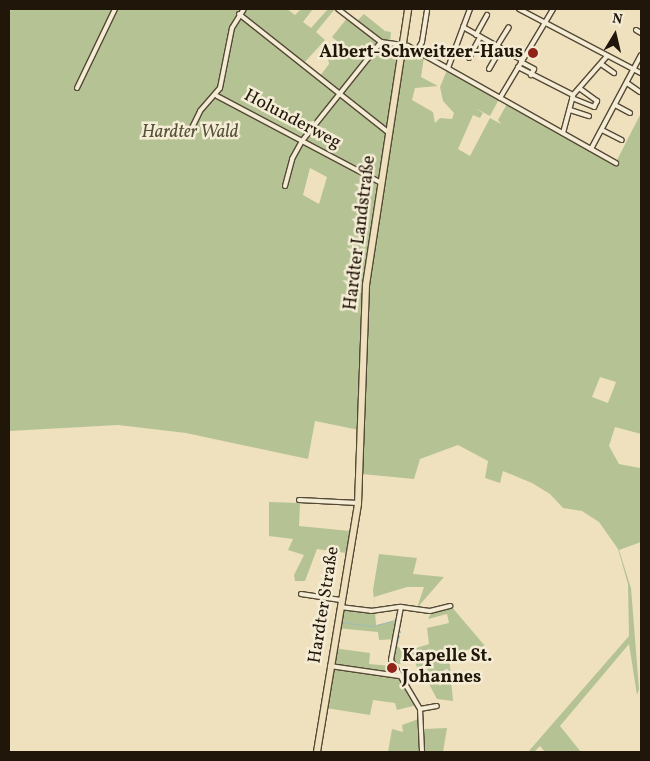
<!DOCTYPE html>
<meta charset="utf-8">
<style>
body{margin:0}
#map{position:relative;width:650px;height:761px;overflow:hidden;background:#efe1be;font-family:Vollkorn,serif}
div>[style]{position:absolute}
[style*='--x']{left:calc(var(--x)*1px);top:calc(var(--y)*1px);width:calc(var(--w)*1px);rotate:calc(var(--a)*1deg)}
.green>*{inset:0;background:#b5c394}
.stream>*{height:1px;margin:-0.5px;padding:0 0.5px;transform-origin:0.5px;border-radius:0.5px;background:#9dbbba}
.roads{filter:drop-shadow(1px 0 #544936) drop-shadow(-1px 0 #544936) drop-shadow(0 1px #544936) drop-shadow(0 -1px #544936)}
.minor>*{height:4px;margin:-2px;padding:0 2px;transform-origin:2px;border-radius:2px;background:#f5ecd5}
.major>*{height:5.5px;margin:-2.75px;padding:0 2.75px;transform-origin:2.75px;border-radius:2.75px;background:#efe1be}
.dots>*{width:14px;height:14px;translate:-50% -50%;box-sizing:border-box;border:2px solid #f5ecd5;border-radius:50%}
span{translate:-50% -50%;white-space:nowrap;text-align:center;line-height:1.15;-webkit-text-stroke:5px #f5ecd5;paint-order:stroke}
.poi-label{font-size:18px;color:#201609;font-weight:700}
.right{translate:-100% -50%;text-align:right}
.left{translate:0 -50%;text-align:left}
.street-label{font-size:18px;color:#201609}
.park-label{font-size:18px;color:#54533a;font-style:italic}
.frame{position:absolute;inset:0;border:10px solid #201609;pointer-events:none}
.north{position:absolute;left:590px;top:10px;width:50px;height:50px;-webkit-text-stroke:4px #f5ecd5;paint-order:stroke;rotate:9deg;font-size:14px;font-weight:700;line-height:20px;text-align:center;color:#201609}
.north::after{content:'';display:block;margin:auto;width:18px;height:22px;background:#201609;clip-path:polygon(50% 0,100% 100%,50% 72%,0 100%)}
</style>
<div id="map">
<div class="green">
<div style="clip-path:polygon(evenodd,11px 9px,287px 9px,295px 15px,301px 9px,313px 9px,303px 22px,311px 28px,328px 9px,335px 9px,316px 32px,325px 40px,304px 63px,320px 76px,329px 64px,328px 58px,336px 55px,341px 45px,332px 37px,348px 17px,356px 22px,364px 14px,385px 31px,391px 32px,390px 42px,424px 57px,421px 77px,438px 86px,415px 88px,412px 100px,433px 112px,435px 123px,440px 118px,452px 119px,454px 113px,443px 101px,440px 87px,447px 70px,499px 99px,490px 116px,475px 108px,483px 113px,480px 118px,473px 115px,458px 149px,470px 156px,490px 118px,501px 124px,498px 120px,507px 104px,615px 164px,641px 113px,641px 434px,615px 427px,609px 446px,619px 464px,640px 468px,641px 464px,641px 542px,619px 550px,631px 588px,639px 689px,637px 695px,629px 644px,560px 726px,581px 752px,545px 752px,540px 746px,534px 752px,528px 752px,629px 636px,628px 584px,618px 549px,599px 522px,582px 511px,563px 508px,550px 494px,532px 483px,503px 471px,500px 483px,485px 478px,488px 461px,458px 445px,420px 459px,414px 479px,362px 474px,364px 431px,315px 421px,308px 459px,186px 433px,118px 425px,9px 431px,9px 15px,11px 9px,310px 168px,327px 177px,319px 204px,303px 195px,310px 168px,11px 9px,600px 377px,616px 382px,608px 403px,592px 397px,600px 377px)"></div>
<div style="clip-path:polygon(269px 502px,300px 503px,299px 526px,350px 531px,346px 553px,317px 549px,305px 581px,295px 581px,294px 575px,304px 555px,288px 550px,293px 539px,269px 536px)"></div>
<div style="clip-path:polygon(379px 554px,417px 558px,413px 574px,444px 577px,417px 608px,424px 587px,407px 587px,374px 597px,375px 610px,373px 590px)"></div>
<div style="clip-path:polygon(451px 606px,485px 646px,449px 654px,453px 701px,437px 699px,430px 686px,427px 667px,417px 668px,415px 661px,394px 665px,417px 705px,397px 710px,395px 703px,373px 700px,370px 715px,326px 708px,333px 648px,370px 653px,369px 664px,392px 666px,397px 646px,404px 652px,429px 644px,427px 628px,449px 623px,447px 614px,428px 619px,431px 613px)"></div>
<div style="clip-path:polygon(340px 607px,375px 612px,376px 625px,399px 620px,396px 639px,379px 640px,378px 632px,336px 628px)"></div>
<div style="clip-path:polygon(424px 717px,424px 729px,447px 728px,443px 752px,388px 752px,392px 729px,403px 732px,402px 725px)"></div>
</div>
<div class="stream">
<div style="--x:340;--y:622;--w:35;--a:7"></div>
<div style="--x:377;--y:625;--w:22;--a:-16"></div>
<div style="--x:400;--y:625;--w:6;--a:-81"></div>
<div style="--x:400;--y:632;--w:1;--a:-90"></div>
<div style="--x:397;--y:642;--w:7;--a:-74"></div>
<div style="--x:395;--y:650;--w:7;--a:-74"></div>
</div>
<div class="roads">
<div class="minor">
<div style="--x:338;--y:9;--w:54;--a:37.5"></div>
<div style="--x:381;--y:42;--w:27;--a:8"></div>
<div style="--x:408;--y:46;--w:239;--a:29.4"></div>
<div style="--x:519;--y:9;--w:138;--a:27.7"></div>
<div style="--x:239;--y:14;--w:191;--a:38.4"></div>
<div style="--x:463;--y:27;--w:68;--a:29.2"></div>
<div style="--x:636;--y:30;--w:6;--a:31"></div>
<div style="--x:476;--y:35;--w:23;--a:-61"></div>
<div style="--x:497;--y:46;--w:22;--a:-58"></div>
<div style="--x:417;--y:51;--w:10;--a:-61"></div>
<div style="--x:422;--y:42;--w:33;--a:-81"></div>
<div style="--x:469;--y:58;--w:24;--a:-62"></div>
<div style="--x:521;--y:62;--w:15;--a:28"></div>
<div style="--x:534;--y:69;--w:7;--a:117"></div>
<div style="--x:601;--y:64;--w:16;--a:35"></div>
<div style="--x:518;--y:67;--w:62;--a:27"></div>
<div style="--x:448;--y:68;--w:63;--a:-69.6"></div>
<div style="--x:489;--y:69;--w:24;--a:-60"></div>
<div style="--x:627;--y:83;--w:16;--a:35"></div>
<div style="--x:77;--y:88;--w:88;--a:-64.3"></div>
<div style="--x:217;--y:96;--w:186;--a:27.9"></div>
<div style="--x:500;--y:98;--w:104;--a:-59.2"></div>
<div style="--x:572;--y:98;--w:24;--a:22"></div>
<div style="--x:594;--y:107;--w:7;--a:-63"></div>
<div style="--x:597;--y:101;--w:22;--a:-144"></div>
<div style="--x:615;--y:105;--w:17;--a:28"></div>
<div style="--x:570;--y:110;--w:20;--a:18"></div>
<div style="--x:602;--y:130;--w:22;--a:27"></div>
<div style="--x:563;--y:133;--w:39;--a:-75"></div>
<div style="--x:573;--y:95;--w:52;--a:-48.9"></div>
<div style="--x:188;--y:136;--w:28;--a:-64"></div>
<div style="--x:200;--y:111;--w:30;--a:-49"></div>
<div style="--x:220;--y:88;--w:61;--a:-78.7"></div>
<div style="--x:232;--y:28;--w:22;--a:-58"></div>
<div style="--x:591;--y:149;--w:106;--a:-62"></div>
<div style="--x:285;--y:186;--w:28;--a:-75"></div>
<div style="--x:292;--y:159;--w:21;--a:-61"></div>
<div style="--x:302;--y:141;--w:127;--a:-51.4"></div>
<div style="--x:299;--y:500;--w:59;--a:2.9"></div>
<div style="--x:301;--y:594;--w:40;--a:8.5"></div>
<div style="--x:340;--y:607;--w:31;--a:7"></div>
<div style="--x:371;--y:611;--w:30;--a:-8"></div>
<div style="--x:401;--y:607;--w:29;--a:8"></div>
<div style="--x:430;--y:611;--w:21;--a:-14"></div>
<div style="--x:401;--y:607;--w:54;--a:100.7"></div>
<div style="--x:391;--y:660;--w:57;--a:59.4"></div>
<div style="--x:420;--y:709;--w:43;--a:87.3"></div>
<div style="--x:330;--y:666;--w:70;--a:8.2"></div>
<div style="--x:420;--y:709;--w:17;--a:-10"></div>
</div>
<div class="major">
<div style="--x:317;--y:752;--w:251;--a:-80.6"></div>
<div style="--x:358;--y:504;--w:219;--a:-87.9"></div>
<div style="--x:366;--y:285;--w:279;--a:-81.3"></div>
</div>
</div>
<div class="dots">
<div style="left:533px;top:53px;background:#8f2418"></div>
<div style="left:392px;top:668px;background:#8f2418"></div>
</div>
<div class="poi-label">
<span class="right" style="left:523px;top:53px">Albert-Schweitzer-Haus</span>
<span class="left" style="left:402px;top:668px">Kapelle St.<br>Johannes</span>
</div>
<div class="street-label">
<span style="left:292px;top:120px;rotate:28deg">Holunderweg</span>
<span style="left:361px;top:233px;rotate:-83deg">Hardter Landstraße</span>
<span style="left:325px;top:605px;rotate:-81deg">Hardter Straße</span>
</div>
<div class="park-label">
<span style="left:190px;top:133px">Hardter Wald</span>
</div>
<div class="frame"></div>
<div class="north">N</div>
</div>
